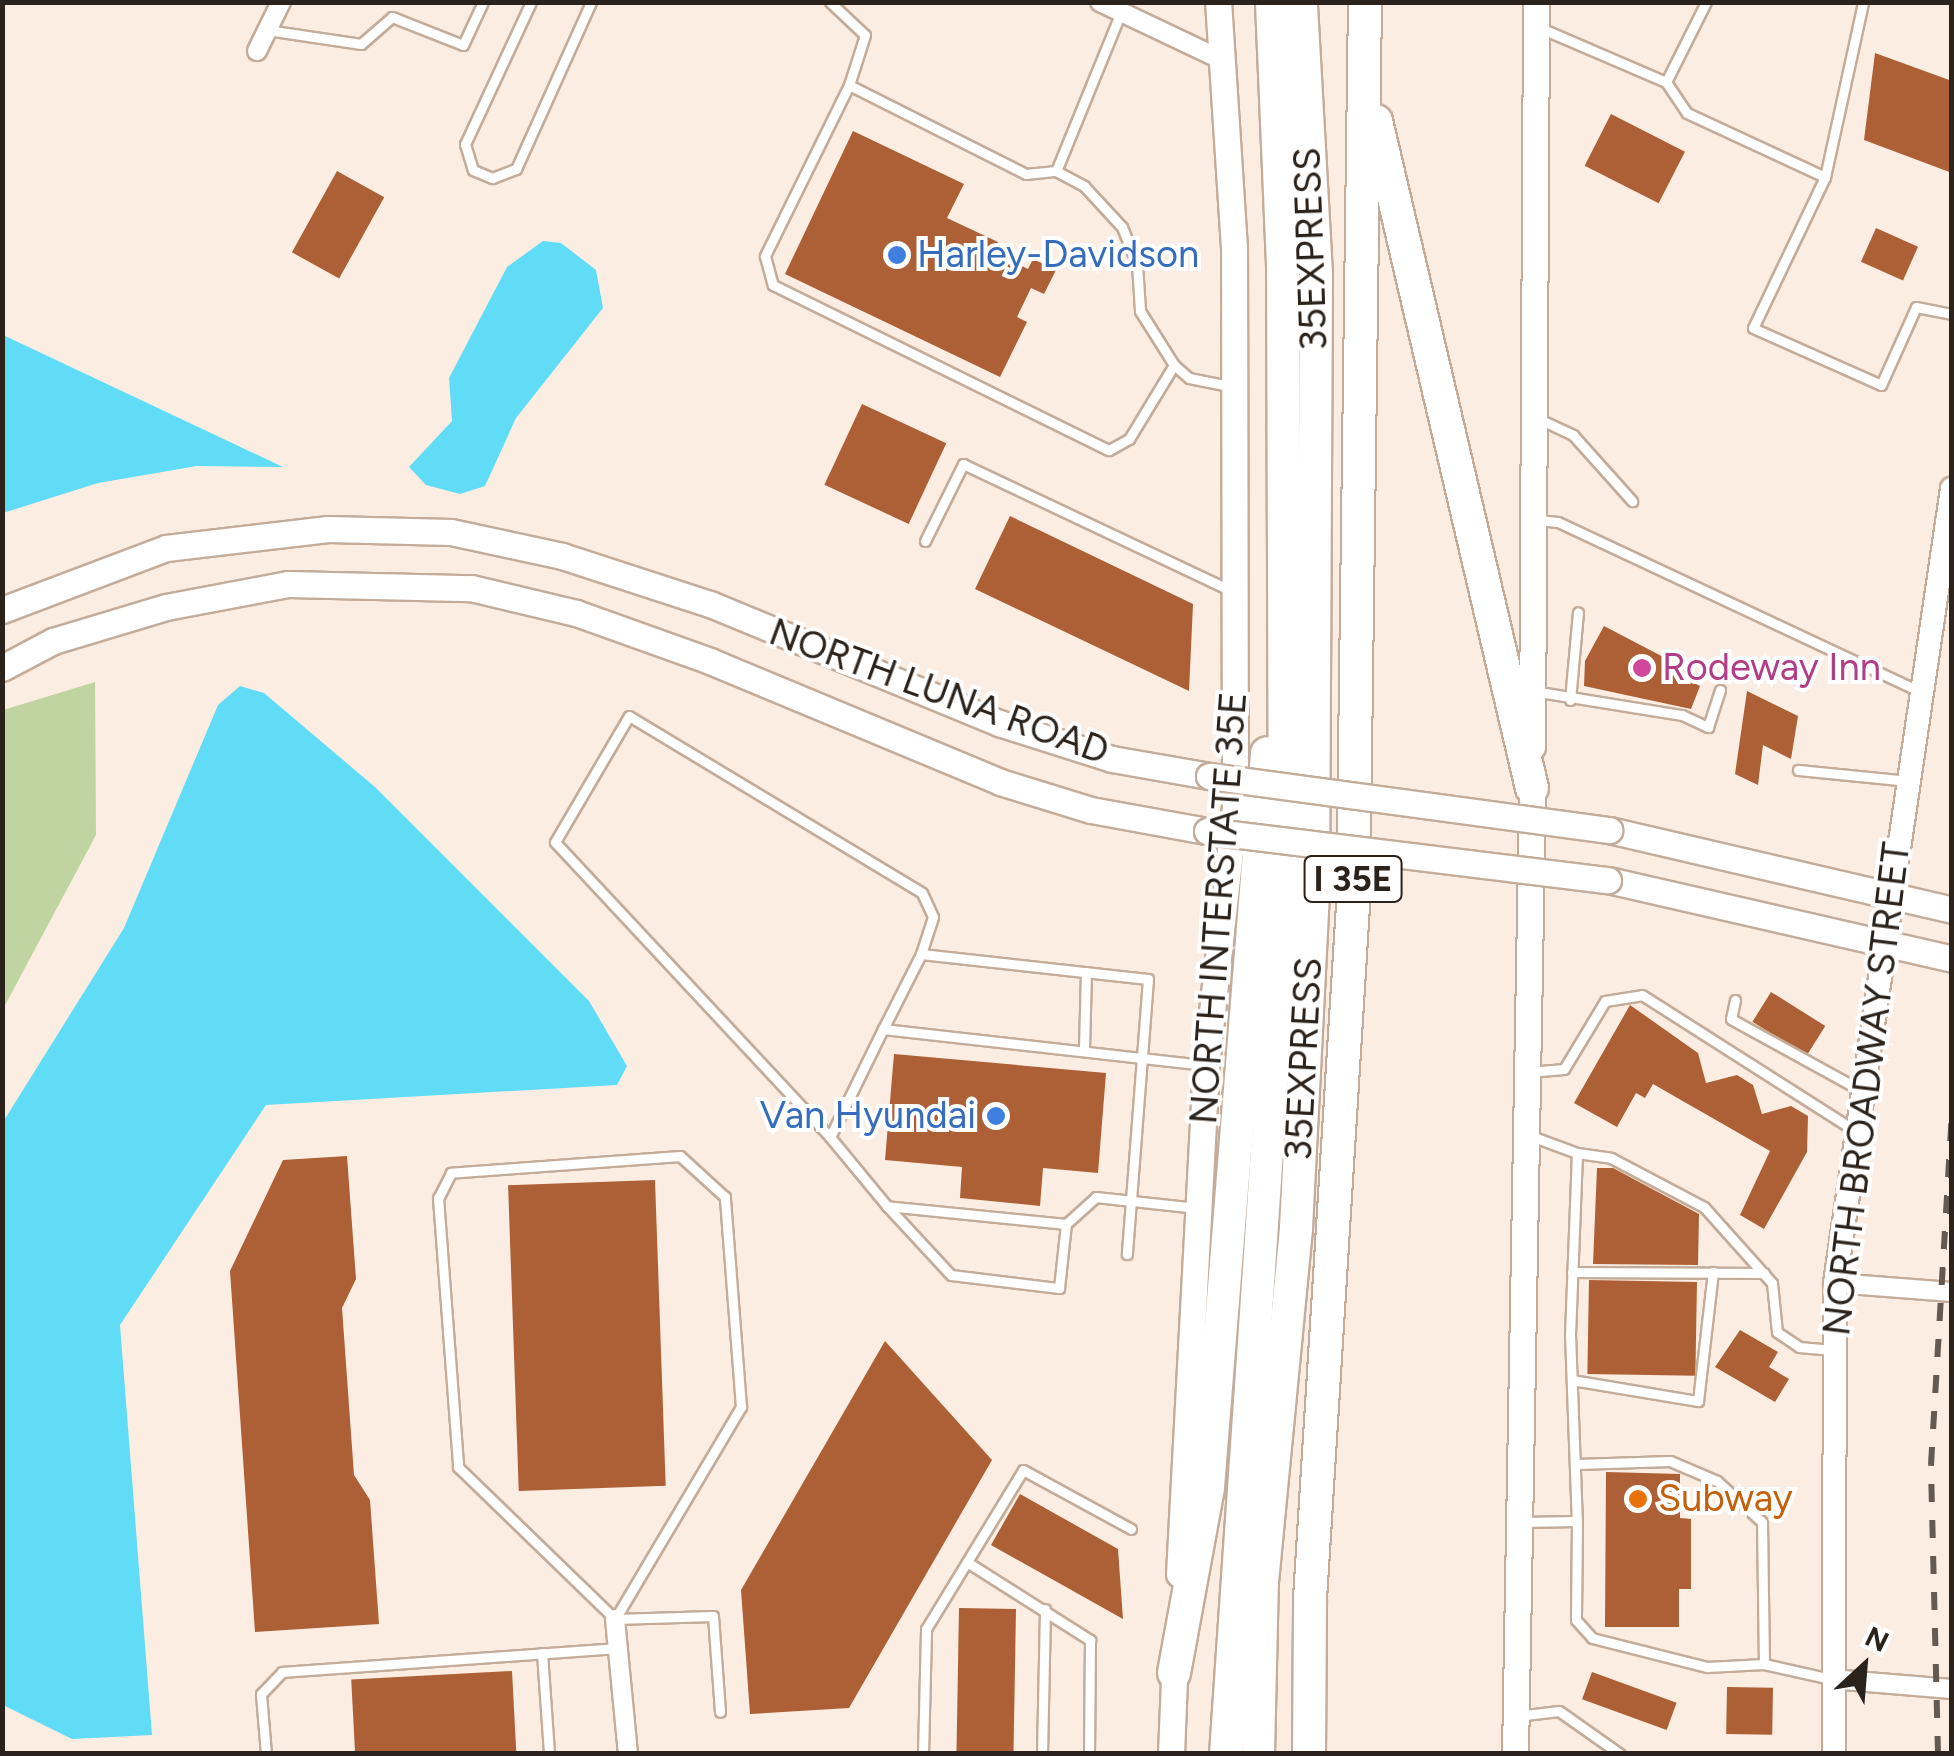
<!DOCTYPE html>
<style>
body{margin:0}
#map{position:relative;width:1954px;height:1756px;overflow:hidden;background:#fcede2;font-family:Figtree,sans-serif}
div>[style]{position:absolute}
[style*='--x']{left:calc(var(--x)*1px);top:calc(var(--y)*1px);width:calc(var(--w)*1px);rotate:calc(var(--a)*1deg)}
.green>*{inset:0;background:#bfd4a0}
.water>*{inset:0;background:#61dcf6}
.building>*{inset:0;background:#ad6035;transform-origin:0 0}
.roads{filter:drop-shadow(2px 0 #c4ac9a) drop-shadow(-2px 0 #c4ac9a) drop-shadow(0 2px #c4ac9a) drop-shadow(0 -2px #c4ac9a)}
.service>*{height:9px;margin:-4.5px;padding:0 4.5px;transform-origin:4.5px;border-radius:4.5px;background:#fff}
.minor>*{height:18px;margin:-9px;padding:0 9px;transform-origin:9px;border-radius:9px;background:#fff}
.tertiary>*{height:22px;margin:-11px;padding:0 11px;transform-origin:11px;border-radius:11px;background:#fff}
.secondary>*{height:25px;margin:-12.5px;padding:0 12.5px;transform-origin:12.5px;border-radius:12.5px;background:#fff}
.motorway>*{height:32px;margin:-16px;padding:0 16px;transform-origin:16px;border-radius:16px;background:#fff}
.rail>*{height:6px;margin-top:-3px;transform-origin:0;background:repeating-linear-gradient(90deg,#655a52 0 18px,transparent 0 36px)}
.bridges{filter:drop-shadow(2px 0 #c4ac9a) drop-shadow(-2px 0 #c4ac9a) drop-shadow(0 2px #c4ac9a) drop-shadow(0 -2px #c4ac9a)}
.secondary-bridge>*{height:25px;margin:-12.5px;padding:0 12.5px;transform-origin:12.5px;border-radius:12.5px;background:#fff}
.dots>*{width:28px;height:28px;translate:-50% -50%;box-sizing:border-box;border:5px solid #fff;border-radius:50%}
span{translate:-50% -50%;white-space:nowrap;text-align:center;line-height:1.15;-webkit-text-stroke:8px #fff;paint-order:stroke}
.shield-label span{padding:2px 8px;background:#fff;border:2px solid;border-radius:8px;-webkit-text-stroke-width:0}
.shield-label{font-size:35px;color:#2b221b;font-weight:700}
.street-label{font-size:38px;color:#2b221b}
.shop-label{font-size:38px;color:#366cbe}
.left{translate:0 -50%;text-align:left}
.right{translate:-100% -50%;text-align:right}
.hotel-label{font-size:38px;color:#b23c85}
.food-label{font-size:38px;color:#c56008}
.frame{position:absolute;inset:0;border:5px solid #2b221b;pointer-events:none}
.north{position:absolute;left:1814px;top:1616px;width:100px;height:100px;-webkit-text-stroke:8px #fff;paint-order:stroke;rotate:26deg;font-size:28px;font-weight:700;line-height:40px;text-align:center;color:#2b221b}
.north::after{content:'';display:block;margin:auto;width:35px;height:45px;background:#2b221b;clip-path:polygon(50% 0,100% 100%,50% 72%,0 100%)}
</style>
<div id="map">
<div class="green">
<div style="clip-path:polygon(95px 682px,96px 835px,3px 1009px,3px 710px)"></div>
</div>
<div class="water">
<div style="clip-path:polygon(543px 241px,561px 243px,596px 270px,603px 308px,516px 418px,485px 486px,460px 494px,426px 485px,409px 467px,452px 421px,449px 378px,507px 267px)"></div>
<div style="clip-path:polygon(3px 335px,283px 467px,197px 466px,98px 483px,3px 513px)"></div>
<div style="clip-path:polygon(240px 686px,264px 693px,375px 787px,589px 1001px,627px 1066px,617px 1085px,266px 1105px,120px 1325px,152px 1735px,72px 1739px,3px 1705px,3px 1122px,124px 928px,218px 705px)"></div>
</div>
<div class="building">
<div style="clip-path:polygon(1875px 53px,1952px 81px,1952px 173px,1864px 140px)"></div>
<div style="left:1611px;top:114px;width:83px;height:58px;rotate:27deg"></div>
<div style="clip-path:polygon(853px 131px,964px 184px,947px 218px,998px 242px,993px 252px,1028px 269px,1033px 259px,1056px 270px,1044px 294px,1031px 288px,1017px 317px,1027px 322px,1000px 377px,785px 274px)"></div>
<div style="left:337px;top:171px;width:54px;height:93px;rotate:29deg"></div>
<div style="left:1876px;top:228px;width:46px;height:37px;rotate:24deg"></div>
<div style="left:862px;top:404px;width:93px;height:89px;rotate:25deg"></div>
<div style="clip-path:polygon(1010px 516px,1193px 604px,1189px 691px,975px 589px)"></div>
<div style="clip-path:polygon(1604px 626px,1694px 673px,1690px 681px,1700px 686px,1691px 709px,1584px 686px,1585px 661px)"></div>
<div style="clip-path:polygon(1747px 691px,1798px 716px,1791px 759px,1763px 745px,1758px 785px,1735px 774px)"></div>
<div style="left:1771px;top:992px;width:64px;height:35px;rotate:32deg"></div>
<div style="clip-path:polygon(1630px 1005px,1698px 1053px,1706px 1083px,1737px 1075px,1753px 1085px,1762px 1114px,1791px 1106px,1808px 1116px,1807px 1152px,1764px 1229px,1740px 1215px,1770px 1151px,1653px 1084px,1645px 1098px,1636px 1093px,1617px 1127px,1574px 1103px)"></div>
<div style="clip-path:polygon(894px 1054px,1106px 1073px,1098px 1173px,1043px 1168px,1040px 1206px,960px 1198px,962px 1167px,885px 1160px)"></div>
<div style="clip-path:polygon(347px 1156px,356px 1279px,342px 1308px,354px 1475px,370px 1500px,379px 1624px,255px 1632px,230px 1271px,283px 1160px)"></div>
<div style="clip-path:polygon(1597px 1168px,1613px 1168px,1699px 1214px,1698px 1265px,1593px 1264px)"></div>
<div style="left:655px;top:1180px;width:306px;height:147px;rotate:88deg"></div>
<div style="left:1589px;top:1280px;width:108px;height:94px;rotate:1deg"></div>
<div style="clip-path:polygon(1740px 1330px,1778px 1352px,1769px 1367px,1789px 1379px,1775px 1402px,1715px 1367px)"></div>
<div style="clip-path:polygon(885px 1341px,992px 1460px,849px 1708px,750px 1714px,741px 1590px)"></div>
<div style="clip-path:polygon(1606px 1472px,1680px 1474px,1680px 1518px,1691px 1519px,1691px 1589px,1679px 1589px,1679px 1627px,1605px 1627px)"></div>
<div style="clip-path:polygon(1020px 1494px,1118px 1549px,1123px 1619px,991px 1545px)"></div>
<div style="left:959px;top:1608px;width:57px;height:146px;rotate:1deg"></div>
<div style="left:512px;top:1671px;width:83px;height:161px;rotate:87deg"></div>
<div style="left:1592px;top:1672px;width:90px;height:29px;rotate:20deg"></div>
<div style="left:1727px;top:1687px;width:46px;height:47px;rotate:1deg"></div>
</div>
<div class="roads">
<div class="service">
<div style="--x:531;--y:2;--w:157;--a:114.9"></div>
<div style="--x:465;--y:144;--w:27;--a:73"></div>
<div style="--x:473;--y:170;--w:21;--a:23"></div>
<div style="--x:492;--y:178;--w:26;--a:-21"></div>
<div style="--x:516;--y:169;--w:183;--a:-65.8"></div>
<div style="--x:830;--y:2;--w:48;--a:43.3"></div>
<div style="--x:865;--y:35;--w:52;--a:107.7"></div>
<div style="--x:849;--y:85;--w:198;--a:26.7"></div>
<div style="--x:1026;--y:174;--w:30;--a:-6"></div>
<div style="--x:1121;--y:12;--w:172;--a:112.2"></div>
<div style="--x:1056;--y:171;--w:32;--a:28"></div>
<div style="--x:1084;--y:186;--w:56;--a:47.2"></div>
<div style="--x:1122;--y:227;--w:40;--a:68"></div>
<div style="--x:1137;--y:264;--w:47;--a:86.3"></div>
<div style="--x:1140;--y:311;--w:64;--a:57.8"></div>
<div style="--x:1174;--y:365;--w:20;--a:41"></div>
<div style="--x:1189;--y:378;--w:41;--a:11.3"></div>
<div style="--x:1538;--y:27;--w:139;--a:23.3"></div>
<div style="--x:1666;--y:82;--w:37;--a:56"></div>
<div style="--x:1687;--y:113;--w:152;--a:24.9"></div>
<div style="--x:1825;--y:177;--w:179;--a:-77.7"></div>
<div style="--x:267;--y:30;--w:95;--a:8.5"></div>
<div style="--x:361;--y:44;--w:41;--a:-41.1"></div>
<div style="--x:392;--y:17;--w:76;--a:21.5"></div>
<div style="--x:463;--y:45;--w:47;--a:-65.1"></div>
<div style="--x:1666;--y:82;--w:89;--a:-63.4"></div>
<div style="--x:849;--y:85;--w:191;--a:116.2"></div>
<div style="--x:765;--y:256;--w:30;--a:75"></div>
<div style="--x:773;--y:285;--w:374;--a:26.2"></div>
<div style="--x:1109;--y:450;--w:23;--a:-29"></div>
<div style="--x:1129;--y:439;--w:87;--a:-58.7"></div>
<div style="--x:1825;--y:177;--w:167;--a:115.5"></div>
<div style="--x:1753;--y:328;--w:140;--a:24"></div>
<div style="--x:1881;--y:385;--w:85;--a:-65.8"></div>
<div style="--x:1916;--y:307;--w:37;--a:11"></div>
<div style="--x:1539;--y:419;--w:38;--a:25"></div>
<div style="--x:1573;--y:435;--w:89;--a:48.2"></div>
<div style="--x:1538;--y:520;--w:20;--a:6"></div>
<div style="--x:1558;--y:522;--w:399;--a:25.1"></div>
<div style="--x:925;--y:541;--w:86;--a:-63.7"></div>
<div style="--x:963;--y:464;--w:297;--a:25.3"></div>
<div style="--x:1533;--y:691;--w:151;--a:9.2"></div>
<div style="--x:1682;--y:715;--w:29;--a:25"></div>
<div style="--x:1708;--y:727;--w:39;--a:-72"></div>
<div style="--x:1570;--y:700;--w:88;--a:-84.8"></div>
<div style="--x:1798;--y:770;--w:112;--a:5.7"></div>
<div style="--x:1735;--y:1000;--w:19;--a:102"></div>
<div style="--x:1731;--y:1019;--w:147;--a:28.8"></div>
<div style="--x:883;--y:1029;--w:84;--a:-63.1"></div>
<div style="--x:921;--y:954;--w:228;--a:6.3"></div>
<div style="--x:1148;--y:979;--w:276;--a:94.4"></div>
<div style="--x:1084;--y:1048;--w:76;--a:-88.5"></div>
<div style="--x:1529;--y:1072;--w:35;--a:-5"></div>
<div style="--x:1564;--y:1069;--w:79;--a:-58.9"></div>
<div style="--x:1605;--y:1001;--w:37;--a:-9"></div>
<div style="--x:1642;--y:995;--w:251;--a:32.5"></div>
<div style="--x:1531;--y:1136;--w:49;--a:20.3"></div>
<div style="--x:1577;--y:1153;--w:181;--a:92.2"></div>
<div style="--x:1570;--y:1334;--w:187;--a:87.9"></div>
<div style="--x:830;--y:1137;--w:403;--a:-133"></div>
<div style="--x:555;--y:842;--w:146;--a:-59.6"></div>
<div style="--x:629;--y:716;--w:342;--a:31.1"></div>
<div style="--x:922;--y:893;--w:26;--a:65"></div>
<div style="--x:933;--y:917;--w:39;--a:108"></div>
<div style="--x:1577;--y:1153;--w:34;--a:8"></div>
<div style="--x:1611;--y:1158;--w:105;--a:27.8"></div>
<div style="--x:1704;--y:1207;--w:102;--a:48.2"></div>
<div style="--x:1772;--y:1283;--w:49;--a:84.2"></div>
<div style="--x:1777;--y:1332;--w:27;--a:34"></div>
<div style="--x:1799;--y:1347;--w:34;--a:5"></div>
<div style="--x:887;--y:1206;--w:94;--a:47.2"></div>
<div style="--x:951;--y:1275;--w:109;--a:6.9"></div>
<div style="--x:1059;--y:1288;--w:64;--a:-83.8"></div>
<div style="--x:1197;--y:1208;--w:102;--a:-173.8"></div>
<div style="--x:1096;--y:1197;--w:40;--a:138"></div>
<div style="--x:1066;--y:1224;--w:180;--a:-174.3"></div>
<div style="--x:887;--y:1206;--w:89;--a:-129.6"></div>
<div style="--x:830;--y:1137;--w:120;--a:-63.9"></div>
<div style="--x:883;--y:1029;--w:322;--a:6.4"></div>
<div style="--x:1572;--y:1272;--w:192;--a:0.3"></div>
<div style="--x:1572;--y:1380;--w:128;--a:9.5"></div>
<div style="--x:1698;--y:1401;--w:130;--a:-83.4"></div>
<div style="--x:1577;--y:1464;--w:93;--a:-1.8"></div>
<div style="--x:1670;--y:1461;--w:51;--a:23.1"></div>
<div style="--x:1717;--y:1481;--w:61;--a:42.3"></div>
<div style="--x:1762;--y:1522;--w:142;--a:89.2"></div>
<div style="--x:1521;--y:1522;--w:56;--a:-1"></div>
<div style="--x:1577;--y:1521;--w:99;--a:90.6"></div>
<div style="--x:1576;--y:1620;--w:24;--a:48"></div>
<div style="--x:1592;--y:1638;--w:119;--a:14.2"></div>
<div style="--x:1707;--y:1667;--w:57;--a:-3"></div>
<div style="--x:1764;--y:1664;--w:69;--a:12.6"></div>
<div style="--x:967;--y:1562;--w:146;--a:32.4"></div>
<div style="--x:1090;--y:1640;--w:114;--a:90.5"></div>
<div style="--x:615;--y:1619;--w:247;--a:-59.3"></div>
<div style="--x:741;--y:1407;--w:211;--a:-94.4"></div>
<div style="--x:725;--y:1197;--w:61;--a:-137.7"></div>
<div style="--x:680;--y:1156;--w:230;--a:175.8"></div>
<div style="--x:451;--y:1173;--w:28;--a:117"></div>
<div style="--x:438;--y:1198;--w:270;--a:85.7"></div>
<div style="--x:458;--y:1467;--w:219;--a:44.1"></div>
<div style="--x:615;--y:1619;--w:98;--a:-1.8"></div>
<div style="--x:713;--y:1616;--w:96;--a:85.8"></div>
<div style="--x:542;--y:1653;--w:101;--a:86"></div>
<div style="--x:1517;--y:1716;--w:42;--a:-6.8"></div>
<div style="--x:1559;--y:1711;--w:75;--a:35.2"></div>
<div style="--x:266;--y:1754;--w:60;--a:-94.8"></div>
<div style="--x:261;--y:1694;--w:30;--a:-46"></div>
<div style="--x:282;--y:1672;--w:336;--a:-4.1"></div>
<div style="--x:923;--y:1754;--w:125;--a:-88.6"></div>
<div style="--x:926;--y:1629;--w:186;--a:-58.6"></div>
<div style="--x:1023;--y:1470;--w:123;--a:28.6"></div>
<div style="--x:1042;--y:1754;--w:145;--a:-88.8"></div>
</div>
<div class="minor">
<div style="--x:1100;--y:2;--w:133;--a:25.4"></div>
<div style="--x:257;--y:51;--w:55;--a:-63.9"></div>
<div style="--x:1835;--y:1283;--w:117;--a:4.4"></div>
<div style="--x:615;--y:1619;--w:136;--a:84.5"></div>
<div style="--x:1831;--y:1679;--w:121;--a:4.7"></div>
</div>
<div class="tertiary">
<div style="--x:1834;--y:1754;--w:471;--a:-89.9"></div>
<div style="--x:1835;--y:1283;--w:803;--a:-81.62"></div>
</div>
<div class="secondary">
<div style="--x:2;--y:610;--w:175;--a:-20.7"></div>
<div style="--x:166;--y:548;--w:163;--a:-6.7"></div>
<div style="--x:328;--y:529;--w:123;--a:1.4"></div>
<div style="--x:451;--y:532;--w:114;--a:12.2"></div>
<div style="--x:562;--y:556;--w:156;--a:18"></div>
<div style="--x:710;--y:604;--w:313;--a:22.4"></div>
<div style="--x:999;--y:723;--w:119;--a:17.7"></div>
<div style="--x:1112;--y:759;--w:98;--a:9.9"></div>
<div style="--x:2;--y:668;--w:58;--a:-27.9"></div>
<div style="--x:53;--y:641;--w:118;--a:-16.7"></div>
<div style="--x:166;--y:607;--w:124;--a:-10.7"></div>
<div style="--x:288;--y:584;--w:183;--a:1.3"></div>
<div style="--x:471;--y:588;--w:108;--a:13.4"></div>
<div style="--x:576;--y:613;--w:142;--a:19.7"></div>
<div style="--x:710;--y:661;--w:314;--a:22.6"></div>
<div style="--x:1000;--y:782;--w:95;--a:17.1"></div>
<div style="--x:1091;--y:810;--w:118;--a:10.3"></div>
<div style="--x:1532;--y:747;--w:745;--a:-89.69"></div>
<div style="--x:1609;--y:830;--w:352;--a:13.1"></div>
<div style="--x:1608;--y:880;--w:353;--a:12.9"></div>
<div style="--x:1179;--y:1574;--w:510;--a:-86.96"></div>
<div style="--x:1206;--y:1065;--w:260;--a:-83.6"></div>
<div style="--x:1235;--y:807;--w:559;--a:-90.1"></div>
<div style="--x:1234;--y:248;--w:247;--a:-93.7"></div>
<div style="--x:1171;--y:1754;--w:100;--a:-87.7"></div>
<div style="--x:1515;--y:1754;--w:957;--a:-88.98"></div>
</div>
<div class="motorway">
<div style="--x:1376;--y:121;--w:685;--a:76.84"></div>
<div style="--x:1174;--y:1673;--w:189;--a:-79.6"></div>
<div style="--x:1208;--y:1487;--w:736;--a:-85.4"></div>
<div style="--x:1226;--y:1754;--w:870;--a:-86.11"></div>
<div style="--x:1285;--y:886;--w:621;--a:-90.18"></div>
<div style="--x:1283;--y:265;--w:263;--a:-92.4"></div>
<div style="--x:1258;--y:1754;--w:172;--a:-88.7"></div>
<div style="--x:1262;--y:1582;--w:356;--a:-84.5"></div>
<div style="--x:1296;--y:1228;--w:338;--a:-87.1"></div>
<div style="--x:1313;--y:890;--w:616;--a:-89.72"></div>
<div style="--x:1316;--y:274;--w:272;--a:-93.2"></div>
<div style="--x:1309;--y:1754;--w:155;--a:-89.6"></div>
<div style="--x:1310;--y:1599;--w:695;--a:-86.45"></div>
<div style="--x:1353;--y:905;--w:903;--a:-89.24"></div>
</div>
</div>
<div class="rail">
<div style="--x:1938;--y:1754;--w:289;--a:-91.4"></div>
<div style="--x:1931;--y:1465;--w:351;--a:-86.6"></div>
</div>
<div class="bridges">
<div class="secondary-bridge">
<div style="--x:1209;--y:776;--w:404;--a:7.7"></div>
<div style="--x:1207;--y:831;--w:404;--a:7"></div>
</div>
</div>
<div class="dots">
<div style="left:897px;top:255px;background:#3f7fe0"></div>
<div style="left:1642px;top:668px;background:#d1479c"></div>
<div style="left:996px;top:1116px;background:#3f7fe0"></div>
<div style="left:1638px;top:1499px;background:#e8710a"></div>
</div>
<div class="shield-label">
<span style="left:1353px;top:879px">I 35E</span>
</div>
<div class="street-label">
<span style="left:1311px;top:249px;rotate:-92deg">35EXPRESS</span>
<span style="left:939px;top:692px;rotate:20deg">NORTH LUNA ROAD</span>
<span style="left:1219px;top:908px;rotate:-86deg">NORTH INTERSTATE 35E</span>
<span style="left:1304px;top:1059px;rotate:-87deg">35EXPRESS</span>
<span style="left:1867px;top:1089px;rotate:-83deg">NORTH BROADWAY STREET</span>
</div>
<div class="shop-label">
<span class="left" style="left:917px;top:255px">Harley-Davidson</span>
<span class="right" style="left:976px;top:1116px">Van Hyundai</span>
</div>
<div class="hotel-label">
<span class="left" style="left:1662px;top:668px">Rodeway Inn</span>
</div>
<div class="food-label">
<span class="left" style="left:1658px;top:1499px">Subway</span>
</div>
<div class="frame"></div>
<div class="north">N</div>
</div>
